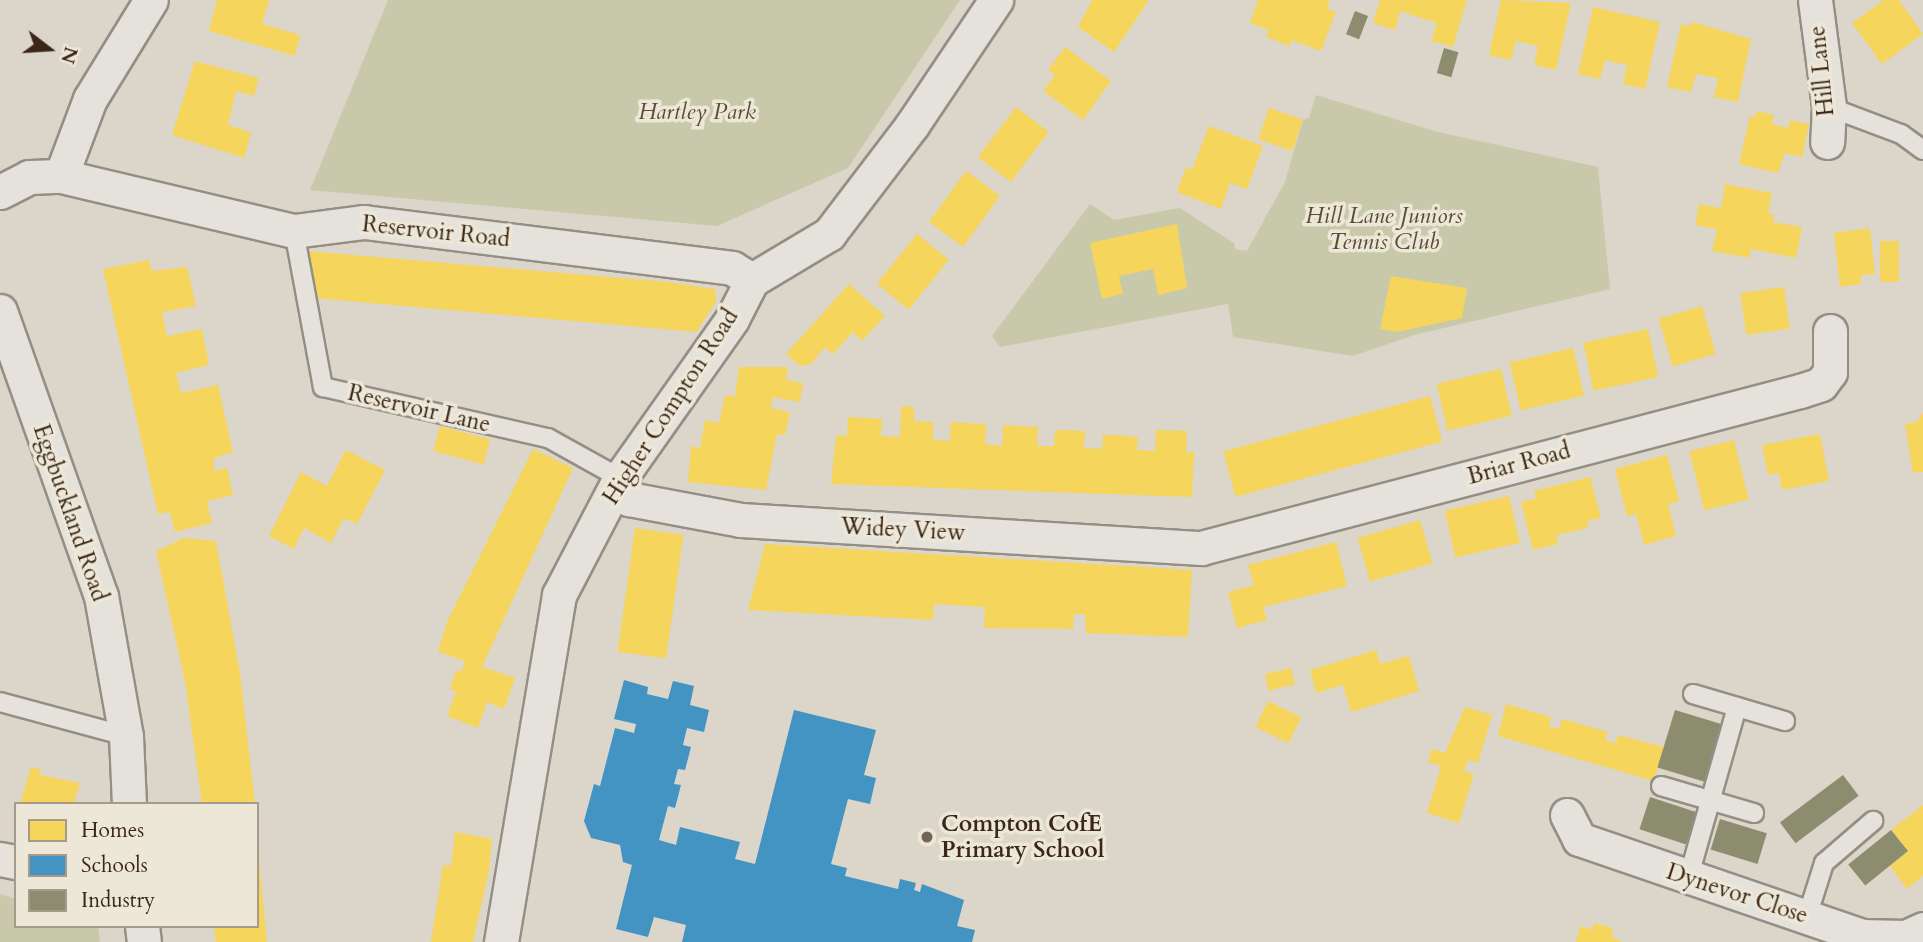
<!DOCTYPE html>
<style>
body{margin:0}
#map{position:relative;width:1923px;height:942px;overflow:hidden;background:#dbd6c9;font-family:Cardo,serif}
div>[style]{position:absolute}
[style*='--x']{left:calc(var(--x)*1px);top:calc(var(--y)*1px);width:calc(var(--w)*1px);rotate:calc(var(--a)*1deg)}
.green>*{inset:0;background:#c8c9aa}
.homes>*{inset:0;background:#f6d55c;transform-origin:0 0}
.schools>*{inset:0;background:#4393c3}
.industry>*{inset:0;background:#8c8c6e;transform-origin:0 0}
.roads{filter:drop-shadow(2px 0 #948e85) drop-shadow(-2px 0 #948e85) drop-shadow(0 2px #948e85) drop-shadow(0 -2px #948e85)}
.service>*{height:18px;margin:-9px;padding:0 9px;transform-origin:9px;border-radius:9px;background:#e4e2db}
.minor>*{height:33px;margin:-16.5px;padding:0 16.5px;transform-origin:16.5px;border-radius:16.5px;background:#e4e2db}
.dots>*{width:19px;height:19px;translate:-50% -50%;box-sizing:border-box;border:4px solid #ede7d7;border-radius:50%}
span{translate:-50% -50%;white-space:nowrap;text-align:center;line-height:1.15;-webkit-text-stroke:7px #ede7d7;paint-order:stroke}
.street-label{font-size:23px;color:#3b2619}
.park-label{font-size:23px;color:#5a4c37;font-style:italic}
.poi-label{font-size:23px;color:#3b2619;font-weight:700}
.left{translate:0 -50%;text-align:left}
.legend{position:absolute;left:14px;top:802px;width:245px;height:126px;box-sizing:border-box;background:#ede7d7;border:2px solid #a69a8b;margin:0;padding:9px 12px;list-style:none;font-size:21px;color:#3b2619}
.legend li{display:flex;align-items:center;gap:14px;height:35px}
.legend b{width:35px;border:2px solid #a69a8b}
.north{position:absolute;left:14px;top:14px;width:70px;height:70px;-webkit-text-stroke:5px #ede7d7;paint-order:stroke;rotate:107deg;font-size:19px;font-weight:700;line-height:28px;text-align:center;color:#3b2619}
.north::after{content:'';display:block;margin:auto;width:24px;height:32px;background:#3b2619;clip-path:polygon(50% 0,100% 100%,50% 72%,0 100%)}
</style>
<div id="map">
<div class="green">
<div style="clip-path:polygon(388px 0,960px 0,848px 168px,717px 226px,310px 190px)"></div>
<div style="clip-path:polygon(1316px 95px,1438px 132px,1598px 167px,1610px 289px,1414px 335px,1353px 356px,1233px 337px,1228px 304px,1000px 347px,992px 336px,1090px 204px,1114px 220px,1180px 208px,1234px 243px,1235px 249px,1247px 251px,1285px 182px,1303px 120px,1309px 118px)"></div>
<div style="clip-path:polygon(0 894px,16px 899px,16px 926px,98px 926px,100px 942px,0 942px)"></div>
</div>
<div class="homes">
<div style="clip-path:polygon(217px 0,269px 0,262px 24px,300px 35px,295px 56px,209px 31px)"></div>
<div style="clip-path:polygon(1092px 0,1149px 0,1114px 52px,1078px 27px)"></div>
<div style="clip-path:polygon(1258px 0,1330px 0,1327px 8px,1336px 12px,1321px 51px,1292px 40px,1290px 46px,1266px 37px,1269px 30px,1250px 23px)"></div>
<div style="clip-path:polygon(1380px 0,1467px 0,1453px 47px,1431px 41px,1437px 23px,1400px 11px,1395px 30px,1373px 23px)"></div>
<div style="clip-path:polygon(1501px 0,1571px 3px,1556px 70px,1534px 65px,1538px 46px,1516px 41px,1511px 60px,1489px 55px)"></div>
<div style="clip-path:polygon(1884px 0,1899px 0,1923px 34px,1882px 64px,1852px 23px)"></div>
<div style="clip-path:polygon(1593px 7px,1660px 22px,1645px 89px,1623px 84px,1627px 65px,1605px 60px,1600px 79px,1578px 74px)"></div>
<div style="clip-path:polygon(1692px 22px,1751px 39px,1738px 102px,1714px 97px,1718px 78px,1696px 74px,1691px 92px,1667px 87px,1681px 24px,1690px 26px)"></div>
<div style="clip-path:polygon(1065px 47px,1111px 81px,1083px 120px,1043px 91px,1055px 75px,1048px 70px)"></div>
<div style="clip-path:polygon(195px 61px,259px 78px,254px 96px,236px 91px,228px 125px,251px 133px,244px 158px,172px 135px)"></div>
<div style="left:1016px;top:107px;width:41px;height:63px;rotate:37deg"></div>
<div style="left:1269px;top:108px;width:36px;height:33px;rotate:19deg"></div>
<div style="clip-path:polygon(1756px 111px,1774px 115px,1772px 124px,1788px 128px,1790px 120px,1809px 124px,1802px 157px,1785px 153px,1778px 173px,1739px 164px,1750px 116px,1755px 118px)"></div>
<div style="clip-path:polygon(1209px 126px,1263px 146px,1247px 189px,1230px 183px,1221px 209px,1177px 192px,1186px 167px,1192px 170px)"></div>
<div style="left:966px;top:171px;width:42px;height:63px;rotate:36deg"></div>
<div style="clip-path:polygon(1725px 184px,1772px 193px,1768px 213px,1774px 214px,1773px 222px,1802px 227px,1796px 258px,1751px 249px,1749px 258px,1712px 251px,1717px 229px,1695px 225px,1699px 204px,1721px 208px)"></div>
<div style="clip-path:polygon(1177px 224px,1187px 288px,1158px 295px,1153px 269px,1119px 276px,1123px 294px,1102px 299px,1090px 243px)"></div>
<div style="clip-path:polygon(1870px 228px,1875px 274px,1861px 275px,1861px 284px,1840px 287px,1834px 233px)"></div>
<div style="left:917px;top:234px;width:41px;height:64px;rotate:39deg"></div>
<div style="left:1880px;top:241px;width:19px;height:41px"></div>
<div style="clip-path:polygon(307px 251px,667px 282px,715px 289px,716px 302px,696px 332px,315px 298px)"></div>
<div style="clip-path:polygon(149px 260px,152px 271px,187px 267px,196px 306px,162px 312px,167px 336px,202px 329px,209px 365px,176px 373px,181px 393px,218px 385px,233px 452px,214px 458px,214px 471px,227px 468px,233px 495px,207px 501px,212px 523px,175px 532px,170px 512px,158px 514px,103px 269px)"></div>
<div style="clip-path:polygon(1391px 276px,1467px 288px,1462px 318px,1397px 332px,1380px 329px)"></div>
<div style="clip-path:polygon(849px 284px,885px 316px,862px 341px,853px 332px,833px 354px,825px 347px,811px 364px,800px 366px,786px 354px)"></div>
<div style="left:1784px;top:287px;width:42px;height:44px;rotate:82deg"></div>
<div style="left:1702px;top:306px;width:50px;height:45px;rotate:74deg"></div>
<div style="left:1648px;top:329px;width:49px;height:66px;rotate:78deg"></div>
<div style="left:1573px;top:348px;width:49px;height:65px;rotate:77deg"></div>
<div style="clip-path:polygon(739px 367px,788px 367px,786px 380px,803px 383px,800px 402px,773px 397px,771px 408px,790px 412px,785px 435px,777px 434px,766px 490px,688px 482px,691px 446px,700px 448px,705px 420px,719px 423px,725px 395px,735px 397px)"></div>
<div style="left:1501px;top:369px;width:48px;height:66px;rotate:77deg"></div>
<div style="left:1430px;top:396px;width:47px;height:214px;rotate:75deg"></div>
<div style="clip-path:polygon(901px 406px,914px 407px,914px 421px,933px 422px,933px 440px,950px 441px,951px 422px,966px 423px,986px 424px,985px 444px,1002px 446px,1003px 425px,1038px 427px,1037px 446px,1054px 446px,1055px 430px,1085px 431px,1084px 448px,1102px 449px,1103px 435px,1118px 435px,1138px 437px,1137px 450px,1155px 451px,1156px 430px,1187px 431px,1186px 452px,1194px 452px,1192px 497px,831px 484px,836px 435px,847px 436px,848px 417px,882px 419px,881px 436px,900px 437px)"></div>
<div style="clip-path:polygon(1923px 412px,1923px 472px,1913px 473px,1905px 424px,1917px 422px)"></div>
<div style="left:440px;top:426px;width:52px;height:26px;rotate:15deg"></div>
<div style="clip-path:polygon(1820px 434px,1829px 481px,1782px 490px,1779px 473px,1768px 475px,1762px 445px)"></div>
<div style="left:1734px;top:440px;width:61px;height:46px;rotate:76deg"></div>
<div style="clip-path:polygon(533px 449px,573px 468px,482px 667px,515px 678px,504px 709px,487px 702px,478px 728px,447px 716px,456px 691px,450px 689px,456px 670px,461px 672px,465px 661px,438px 652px,447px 622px)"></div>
<div style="clip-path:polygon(346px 450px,385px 470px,357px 524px,344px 518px,331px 543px,304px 528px,294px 549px,269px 536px,301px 472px,327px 486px)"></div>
<div style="clip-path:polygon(1667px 455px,1679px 501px,1668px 504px,1676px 536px,1644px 545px,1636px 514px,1627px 516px,1615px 469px)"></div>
<div style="clip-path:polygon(1590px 477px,1601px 518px,1587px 521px,1588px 528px,1556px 535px,1558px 544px,1533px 550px,1521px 502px,1536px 498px,1534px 491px)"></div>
<div style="left:1509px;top:496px;width:48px;height:66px;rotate:77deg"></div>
<div style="left:1420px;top:520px;width:45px;height:65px;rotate:74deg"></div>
<div style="left:635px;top:528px;width:49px;height:125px;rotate:8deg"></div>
<div style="clip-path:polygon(184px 538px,216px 541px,240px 673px,255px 804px,202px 804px,185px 681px,156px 551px)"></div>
<div style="clip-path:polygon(1336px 542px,1347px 586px,1263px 607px,1267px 620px,1237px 628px,1228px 592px,1254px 585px,1248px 565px)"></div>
<div style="clip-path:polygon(765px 544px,1192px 570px,1188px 637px,1086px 633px,1085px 614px,1074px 614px,1073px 629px,984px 628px,985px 607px,934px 604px,933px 620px,748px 610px)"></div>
<div style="clip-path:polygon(1376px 650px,1380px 664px,1409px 656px,1419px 691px,1351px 712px,1343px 685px,1316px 693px,1310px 670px)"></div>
<div style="left:1291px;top:668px;width:17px;height:27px;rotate:77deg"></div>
<div style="left:1268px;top:701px;width:37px;height:29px;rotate:26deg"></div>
<div style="clip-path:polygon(1506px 704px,1551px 717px,1549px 726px,1559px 729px,1562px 719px,1608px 732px,1605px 740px,1616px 743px,1618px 735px,1664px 747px,1654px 781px,1498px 736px)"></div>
<div style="clip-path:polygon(1465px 707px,1492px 715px,1478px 763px,1468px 760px,1464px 771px,1474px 774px,1459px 823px,1427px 813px,1441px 766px,1428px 762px,1432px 749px,1445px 753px)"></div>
<div style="clip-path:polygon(31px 767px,41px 770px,40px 775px,80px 783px,74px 804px,20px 804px)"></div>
<div style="clip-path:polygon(1923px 805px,1923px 876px,1907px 889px,1890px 866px,1908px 851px,1891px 830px)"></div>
<div style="clip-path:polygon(455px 832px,492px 839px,489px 870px,473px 942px,431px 942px,443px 865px,451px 866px)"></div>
<div style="clip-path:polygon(257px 837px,267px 942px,216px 942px,214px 926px,257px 926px)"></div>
<div style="clip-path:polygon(1594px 923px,1613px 928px,1611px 936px,1623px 942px,1576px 942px,1580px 926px,1592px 930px)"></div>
</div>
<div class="schools">
<div style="clip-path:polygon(624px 680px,648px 687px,647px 694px,668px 699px,673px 681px,694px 686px,690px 705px,709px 710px,704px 732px,687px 728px,683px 745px,691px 747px,685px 770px,678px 769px,674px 784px,681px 785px,675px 808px,668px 806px,659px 840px,676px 845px,680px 827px,740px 842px,735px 859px,755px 864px,794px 710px,876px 730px,864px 775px,876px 778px,870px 804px,848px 799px,831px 864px,847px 868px,845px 876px,898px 889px,900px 879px,916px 883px,914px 890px,920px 892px,922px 884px,964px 900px,957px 926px,975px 930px,972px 942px,682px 942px,686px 925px,654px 917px,648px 937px,616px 929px,632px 865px,623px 862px,620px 845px,591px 838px,584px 821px,594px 784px,600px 786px,615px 728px,634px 733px,636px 724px,614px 719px)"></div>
</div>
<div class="industry">
<div style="left:1355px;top:11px;width:14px;height:25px;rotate:21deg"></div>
<div style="left:1444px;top:48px;width:15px;height:26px;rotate:16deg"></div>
<div style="left:1675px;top:710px;width:50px;height:60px;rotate:17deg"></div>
<div style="left:1843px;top:775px;width:26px;height:79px;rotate:53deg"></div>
<div style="left:1650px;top:797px;width:49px;height:34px;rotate:18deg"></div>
<div style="left:1720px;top:819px;width:49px;height:32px;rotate:17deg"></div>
<div style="left:1891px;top:830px;width:27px;height:55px;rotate:51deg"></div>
</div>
<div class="roads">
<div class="service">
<div style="--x:1829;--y:107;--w:77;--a:20.6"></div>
<div style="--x:1901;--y:134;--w:27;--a:36"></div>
<div style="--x:294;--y:231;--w:159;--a:79.5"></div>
<div style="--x:323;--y:387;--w:231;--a:12.8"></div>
<div style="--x:548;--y:438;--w:82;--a:29.1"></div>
<div style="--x:1693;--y:694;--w:96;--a:16.4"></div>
<div style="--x:0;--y:702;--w:131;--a:15.1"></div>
<div style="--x:1661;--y:786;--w:97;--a:16.2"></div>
<div style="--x:1688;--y:879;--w:179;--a:-74.1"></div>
<div style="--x:1807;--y:917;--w:57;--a:-72.5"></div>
<div style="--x:1824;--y:863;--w:65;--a:-40.6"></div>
</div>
<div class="minor">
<div style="--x:1815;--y:0;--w:108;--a:82.5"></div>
<div style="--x:1829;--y:107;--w:35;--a:93"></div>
<div style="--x:61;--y:176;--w:82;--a:-69.4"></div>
<div style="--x:90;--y:99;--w:116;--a:-58.4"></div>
<div style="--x:0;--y:192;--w:33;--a:-27"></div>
<div style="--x:29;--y:177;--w:32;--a:-2"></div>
<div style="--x:61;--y:176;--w:239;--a:13.3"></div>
<div style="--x:294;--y:231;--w:71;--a:-7.3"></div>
<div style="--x:364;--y:222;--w:371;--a:7.1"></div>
<div style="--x:732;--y:268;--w:23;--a:31"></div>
<div style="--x:0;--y:311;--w:302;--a:70.5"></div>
<div style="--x:101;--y:596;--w:142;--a:79.9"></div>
<div style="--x:126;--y:736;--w:68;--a:87.5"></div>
<div style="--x:620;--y:478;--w:23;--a:67"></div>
<div style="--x:629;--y:499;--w:114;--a:10.6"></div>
<div style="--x:741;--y:520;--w:461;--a:3.5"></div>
<div style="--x:1201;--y:548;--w:619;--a:-14.69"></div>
<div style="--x:1800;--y:391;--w:22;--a:-18"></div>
<div style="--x:1821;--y:384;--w:15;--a:-53"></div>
<div style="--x:1830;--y:372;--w:41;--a:-90"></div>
<div style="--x:1567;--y:815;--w:27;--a:63"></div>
<div style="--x:1579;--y:839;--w:299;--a:18.9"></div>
<div style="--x:1862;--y:936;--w:44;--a:1.3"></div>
<div style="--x:1906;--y:937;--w:19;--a:-25"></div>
<div style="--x:0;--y:859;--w:16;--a:11"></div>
<div style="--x:142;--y:926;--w:16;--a:83"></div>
<div style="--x:501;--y:942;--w:352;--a:-80.5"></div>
<div style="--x:559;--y:595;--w:132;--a:-62.5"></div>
<div style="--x:620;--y:478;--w:194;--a:-54.8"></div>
<div style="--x:732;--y:319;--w:44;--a:-62.9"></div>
<div style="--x:752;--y:280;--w:90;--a:-30.9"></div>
<div style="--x:829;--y:234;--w:137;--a:-52.7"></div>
<div style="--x:912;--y:125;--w:151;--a:-56.1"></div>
</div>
</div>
<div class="dots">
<div style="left:927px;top:837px;background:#736457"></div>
</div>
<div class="street-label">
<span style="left:1822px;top:71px;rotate:-96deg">Hill Lane</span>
<span style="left:436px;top:232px;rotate:6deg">Reservoir Road</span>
<span style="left:671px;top:407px;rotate:-57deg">Higher Compton Road</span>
<span style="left:419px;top:409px;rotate:13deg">Reservoir Lane</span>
<span style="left:1519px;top:464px;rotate:-15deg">Briar Road</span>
<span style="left:70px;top:513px;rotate:71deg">Eggbuckland Road</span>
<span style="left:903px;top:530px;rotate:3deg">Widey View</span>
<span style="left:1737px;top:894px;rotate:18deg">Dynevor Close</span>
</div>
<div class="park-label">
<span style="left:697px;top:112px">Hartley Park</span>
<span style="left:1384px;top:229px">Hill Lane Juniors<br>Tennis Club</span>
</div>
<div class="poi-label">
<span class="left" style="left:941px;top:837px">Compton CofE<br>Primary School</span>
</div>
<ul class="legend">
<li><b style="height:19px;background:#f6d55c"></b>Homes</li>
<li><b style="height:19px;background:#4393c3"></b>Schools</li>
<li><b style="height:19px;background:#8c8c6e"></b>Industry</li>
</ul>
<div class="north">N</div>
</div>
